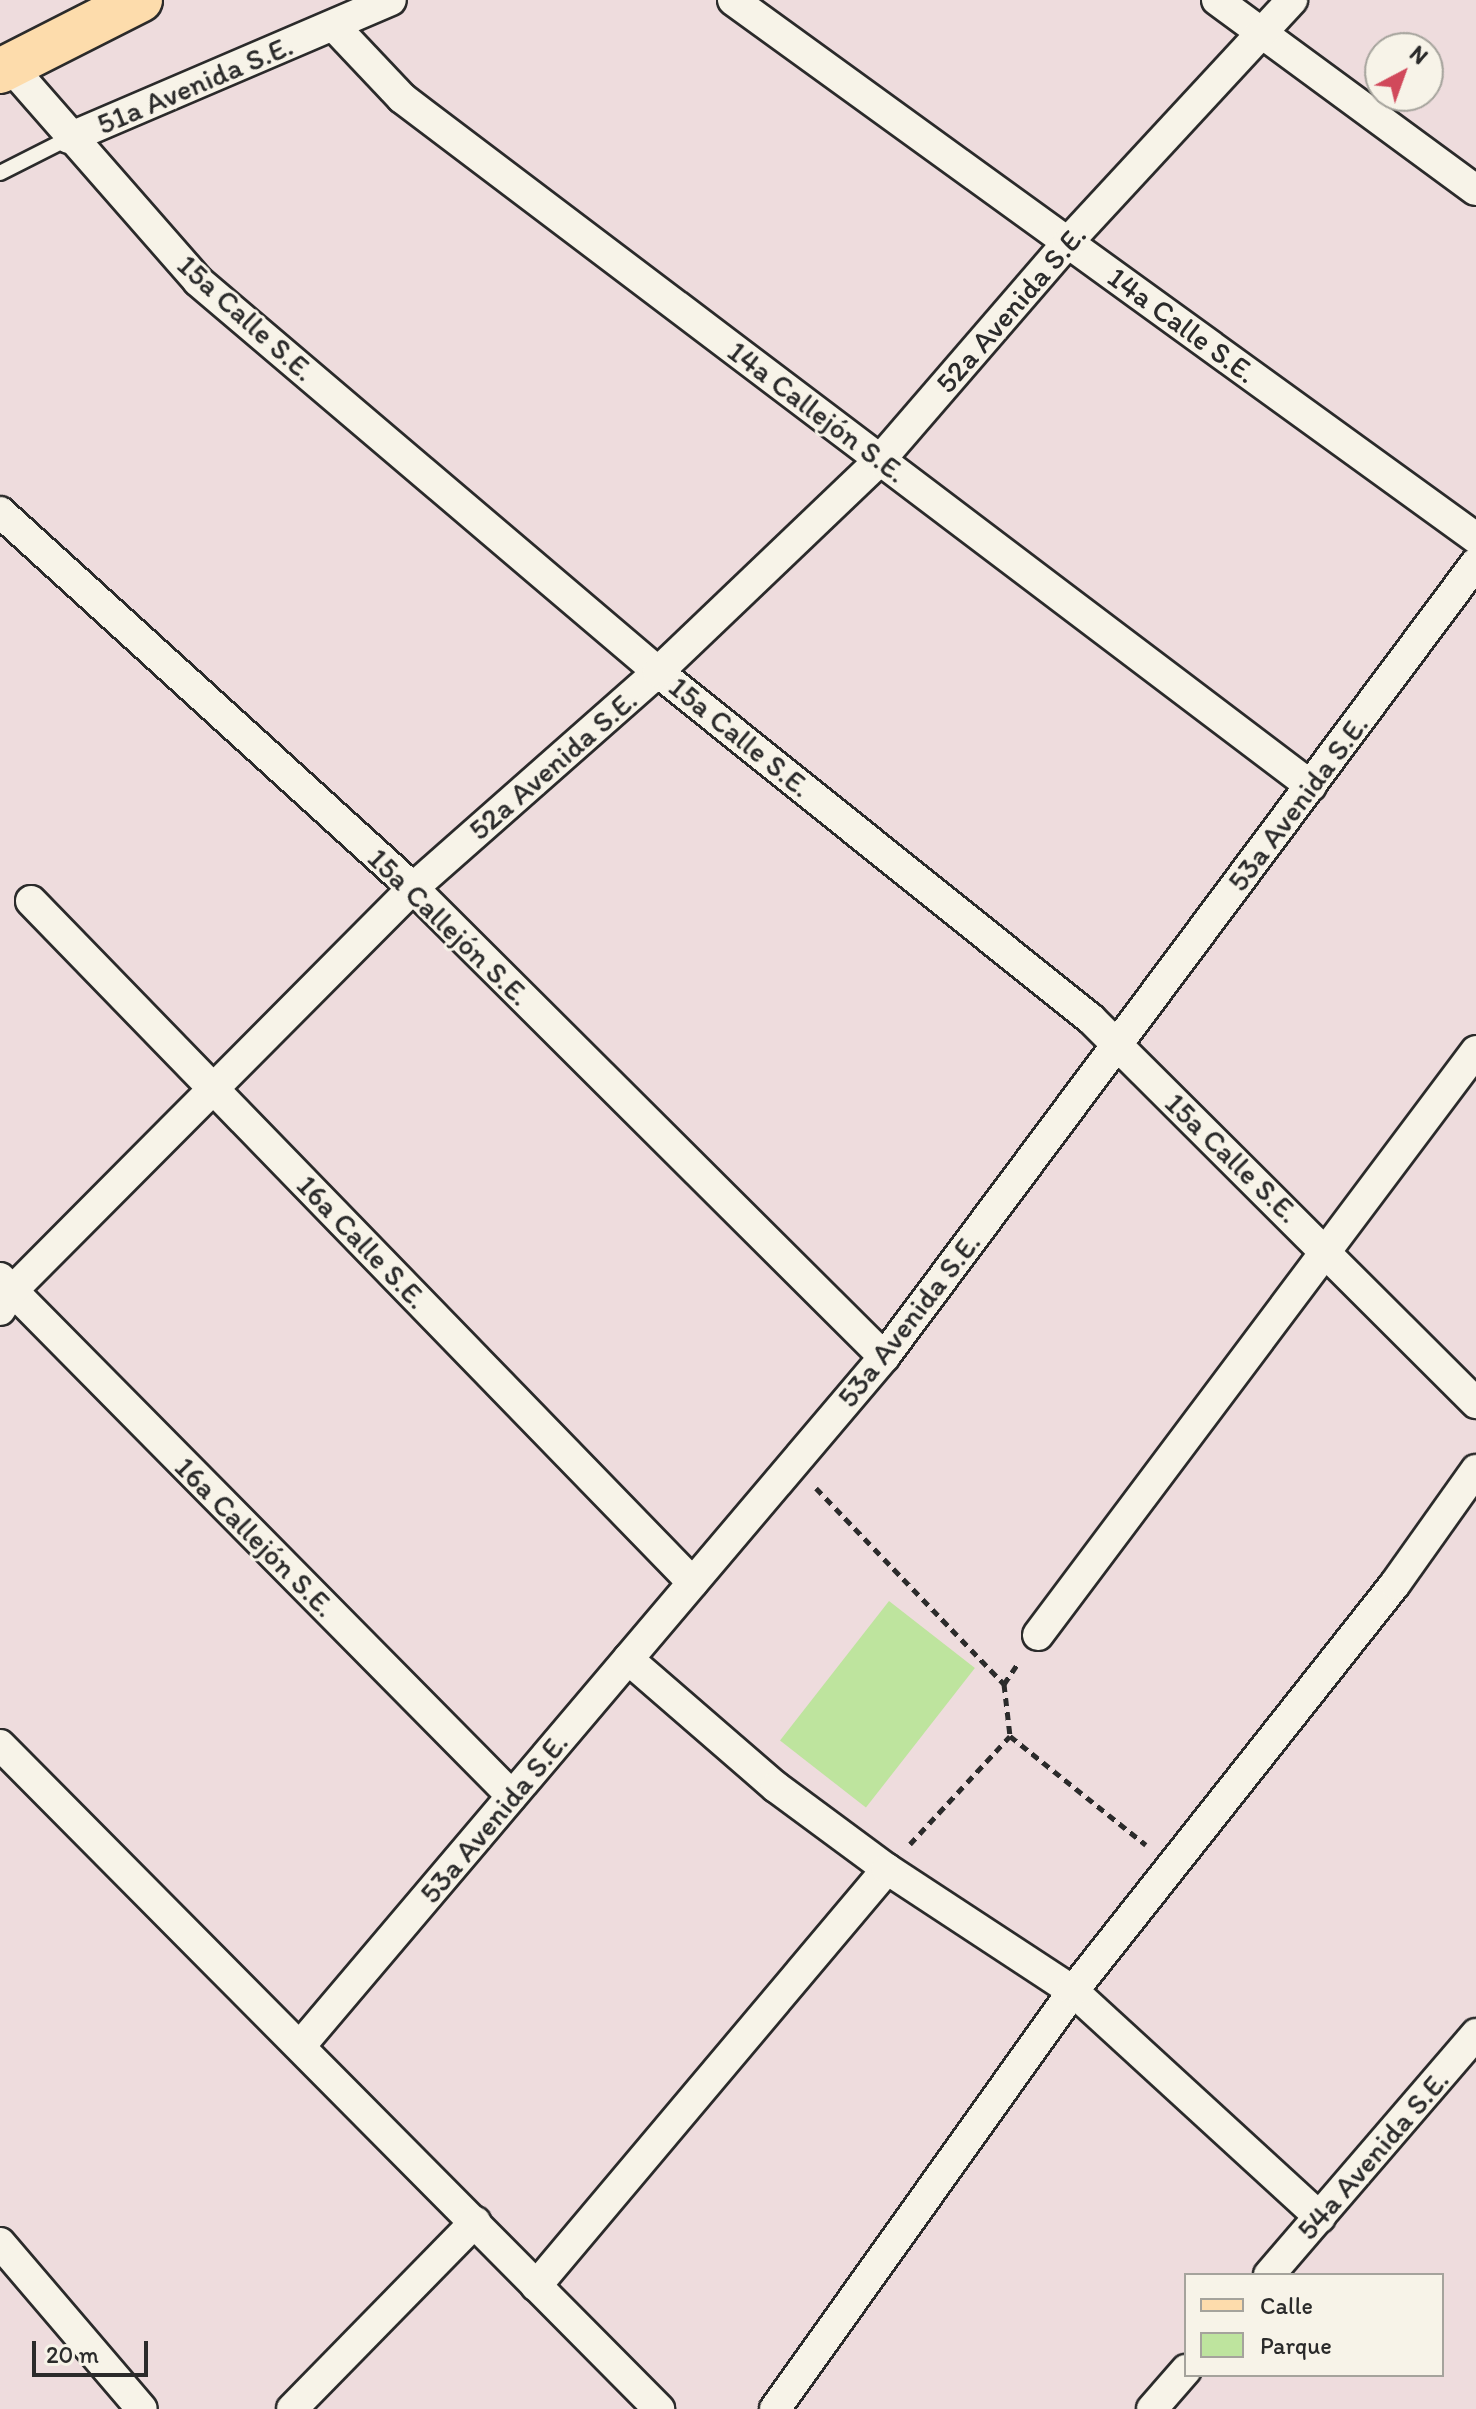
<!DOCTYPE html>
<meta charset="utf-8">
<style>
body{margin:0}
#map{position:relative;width:1476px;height:2409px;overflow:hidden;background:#eedcdd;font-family:Itim,sans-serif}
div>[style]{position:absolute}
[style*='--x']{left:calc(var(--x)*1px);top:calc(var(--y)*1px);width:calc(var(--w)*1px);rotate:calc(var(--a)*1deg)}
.green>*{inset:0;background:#bee49e;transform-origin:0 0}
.path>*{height:5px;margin-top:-2.5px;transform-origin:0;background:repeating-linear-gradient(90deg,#2b2b2b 0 8px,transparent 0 14px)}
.roads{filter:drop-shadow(2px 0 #2b2b2b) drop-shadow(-2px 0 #2b2b2b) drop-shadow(0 2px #2b2b2b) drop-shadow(0 -2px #2b2b2b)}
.lane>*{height:14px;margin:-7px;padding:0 7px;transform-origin:7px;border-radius:7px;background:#f7f3e8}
.street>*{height:30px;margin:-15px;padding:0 15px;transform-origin:15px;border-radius:15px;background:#f7f3e8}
.primary>*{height:44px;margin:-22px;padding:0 22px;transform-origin:22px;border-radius:22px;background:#fddcac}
span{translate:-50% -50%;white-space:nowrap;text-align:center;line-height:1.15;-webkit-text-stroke:6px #f7f3e8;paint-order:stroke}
.street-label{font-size:30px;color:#2b2b2b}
.legend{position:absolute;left:1184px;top:2273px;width:260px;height:104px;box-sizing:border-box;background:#f7f3e8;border:2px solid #a5a39c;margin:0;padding:10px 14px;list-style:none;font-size:24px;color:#2b2b2b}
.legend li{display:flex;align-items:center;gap:16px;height:40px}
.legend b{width:40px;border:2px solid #a5a39c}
.north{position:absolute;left:1364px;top:32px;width:80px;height:80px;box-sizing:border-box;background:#f7f3e8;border:2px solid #a5a39c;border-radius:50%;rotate:41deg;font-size:22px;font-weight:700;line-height:32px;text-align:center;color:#2b2b2b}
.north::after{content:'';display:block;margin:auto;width:28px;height:36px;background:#d1495b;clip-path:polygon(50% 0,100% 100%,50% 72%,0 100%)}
.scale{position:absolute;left:32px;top:2341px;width:116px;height:36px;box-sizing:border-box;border:4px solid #2b2b2b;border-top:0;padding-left:10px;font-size:24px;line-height:28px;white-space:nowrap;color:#2b2b2b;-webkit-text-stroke:6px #f7f3e8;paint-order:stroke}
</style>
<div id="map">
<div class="green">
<div style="left:889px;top:1601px;width:109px;height:177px;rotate:38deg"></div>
</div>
<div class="path">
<div style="--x:816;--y:1488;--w:272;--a:46.2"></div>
<div style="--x:1004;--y:1684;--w:52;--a:83.4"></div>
<div style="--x:1010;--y:1736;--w:174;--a:38.7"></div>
<div style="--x:1004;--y:1684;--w:27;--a:-56"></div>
<div style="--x:910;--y:1844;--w:147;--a:-47.2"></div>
</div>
<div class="roads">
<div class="lane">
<div style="--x:0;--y:173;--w:77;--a:-26.9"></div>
</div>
<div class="street">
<div style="--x:733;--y:0;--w:917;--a:35.91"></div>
<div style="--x:1217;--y:0;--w:321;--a:36.3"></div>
<div style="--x:334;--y:26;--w:99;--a:46.6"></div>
<div style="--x:402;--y:98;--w:1140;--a:37.12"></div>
<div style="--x:10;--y:66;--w:286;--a:48.8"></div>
<div style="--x:198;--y:281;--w:604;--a:40.36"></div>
<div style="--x:658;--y:672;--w:555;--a:38.71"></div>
<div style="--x:1091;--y:1019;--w:544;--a:44.93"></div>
<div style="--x:69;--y:138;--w:350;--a:-23.2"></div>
<div style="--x:0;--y:512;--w:559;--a:42.32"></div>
<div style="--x:413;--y:888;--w:665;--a:44.88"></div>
<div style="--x:31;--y:901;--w:950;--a:45.85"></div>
<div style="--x:0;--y:1278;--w:728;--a:45.33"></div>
<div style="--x:0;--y:1310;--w:22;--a:-58"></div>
<div style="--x:12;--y:1291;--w:569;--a:-45.14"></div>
<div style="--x:413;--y:888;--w:327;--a:-41.4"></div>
<div style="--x:658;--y:672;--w:307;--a:-43.7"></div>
<div style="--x:880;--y:460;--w:288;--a:-49.2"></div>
<div style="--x:1068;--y:242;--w:330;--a:-47.2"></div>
<div style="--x:1038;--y:1635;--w:730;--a:-53.13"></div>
<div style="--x:628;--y:1659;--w:196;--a:40.9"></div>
<div style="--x:776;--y:1787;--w:138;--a:36.5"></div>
<div style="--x:0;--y:1745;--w:936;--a:45.22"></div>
<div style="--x:301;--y:2045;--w:902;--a:-49.72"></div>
<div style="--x:884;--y:1357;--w:990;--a:-53.29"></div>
<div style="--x:0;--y:2243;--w:218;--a:49.5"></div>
<div style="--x:1269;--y:2275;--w:318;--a:-49.3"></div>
<div style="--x:536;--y:2286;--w:545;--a:-49.91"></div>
<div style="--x:887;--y:1869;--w:222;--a:33.3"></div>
<div style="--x:1073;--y:1991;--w:335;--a:42.5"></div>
<div style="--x:292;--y:2409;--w:262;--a:-45.6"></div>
<div style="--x:775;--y:2409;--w:513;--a:-54.51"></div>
<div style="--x:1073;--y:1991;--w:519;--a:-51.65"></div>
<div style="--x:1395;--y:1584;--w:140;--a:-54.6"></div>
<div style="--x:1152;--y:2409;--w:52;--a:-48.9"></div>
</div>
<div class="primary">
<div style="--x:0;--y:71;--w:157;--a:-26.9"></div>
</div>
</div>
<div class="street-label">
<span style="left:195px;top:85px;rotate:-23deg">51a Avenida S.E.</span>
<span style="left:1011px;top:309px;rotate:-49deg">52a Avenida S.E.</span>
<span style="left:246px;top:318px;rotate:42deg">15a Calle S.E.</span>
<span style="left:1182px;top:325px;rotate:36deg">14a Calle S.E.</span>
<span style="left:817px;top:412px;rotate:37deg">14a Callejón S.E.</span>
<span style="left:740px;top:737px;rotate:39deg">15a Calle S.E.</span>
<span style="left:553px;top:765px;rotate:-41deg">52a Avenida S.E.</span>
<span style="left:1298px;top:803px;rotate:-53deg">53a Avenida S.E.</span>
<span style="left:449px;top:927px;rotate:44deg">15a Callejón S.E.</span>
<span style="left:1232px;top:1158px;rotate:44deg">15a Calle S.E.</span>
<span style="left:362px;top:1242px;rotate:46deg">16a Calle S.E.</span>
<span style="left:909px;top:1320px;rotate:-52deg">53a Avenida S.E.</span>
<span style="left:255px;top:1537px;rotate:45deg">16a Callejón S.E.</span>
<span style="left:494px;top:1818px;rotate:-50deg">53a Avenida S.E.</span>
<span style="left:1373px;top:2155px;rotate:-49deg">54a Avenida S.E.</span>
</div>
<ul class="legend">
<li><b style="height:10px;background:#fddcac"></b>Calle</li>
<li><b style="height:22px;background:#bee49e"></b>Parque</li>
</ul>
<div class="north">N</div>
<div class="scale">20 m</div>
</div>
